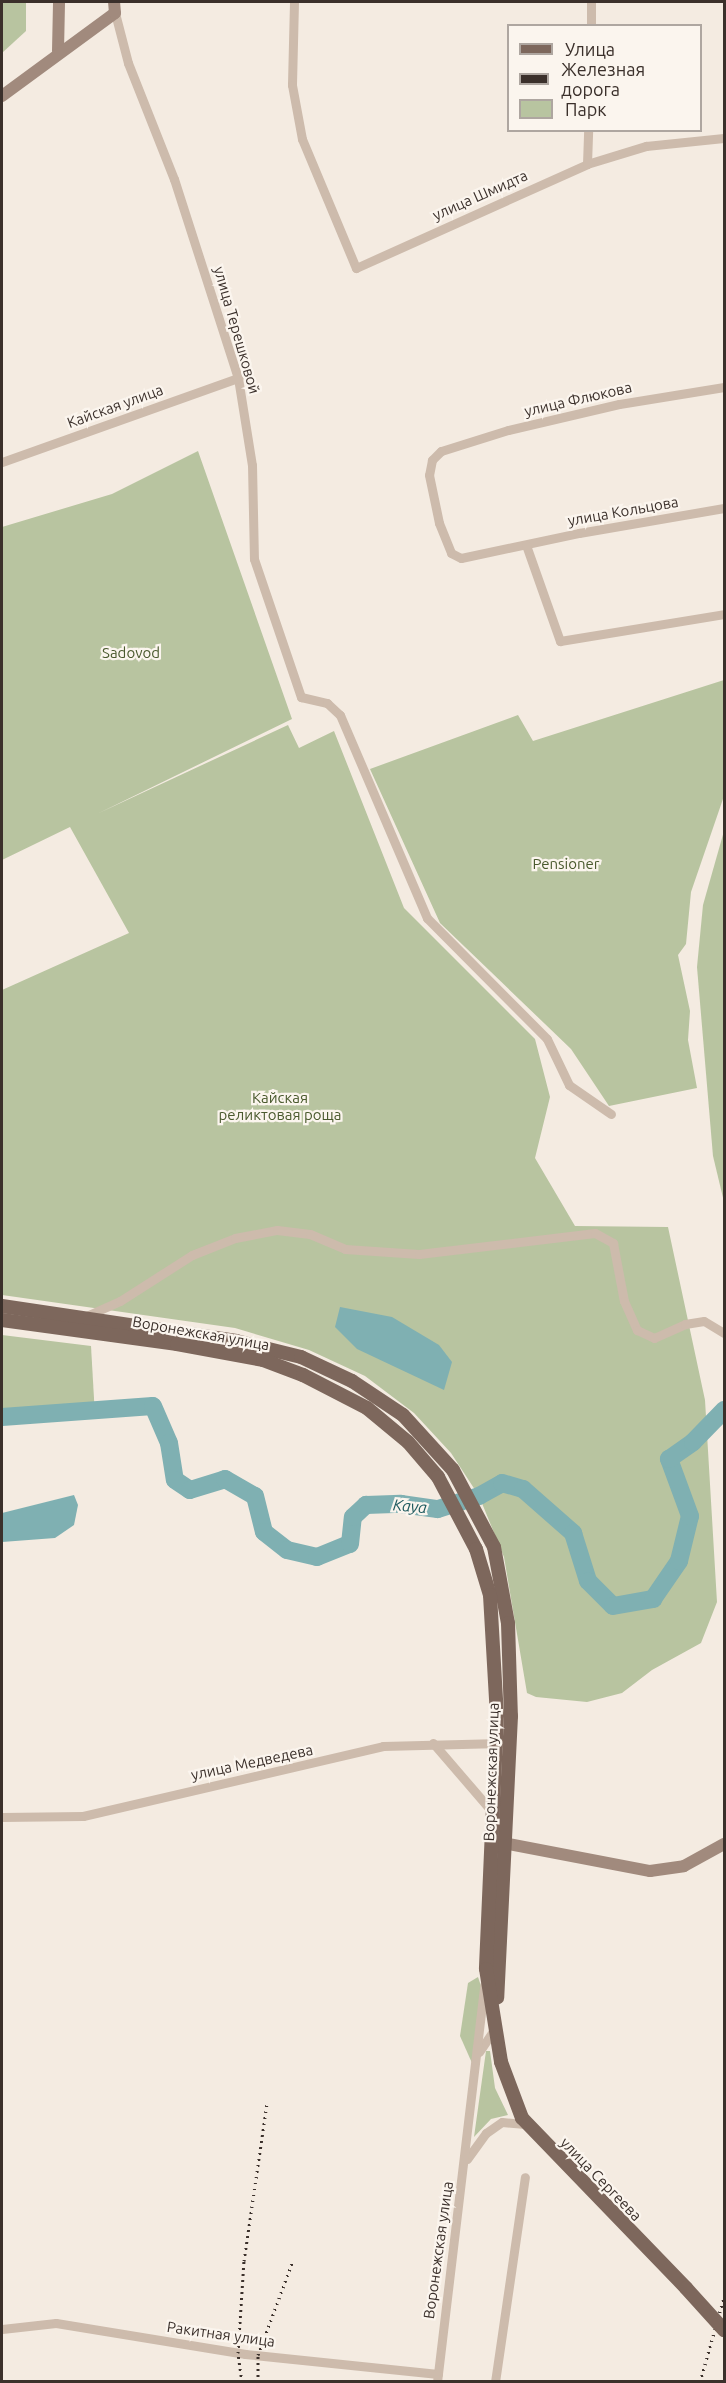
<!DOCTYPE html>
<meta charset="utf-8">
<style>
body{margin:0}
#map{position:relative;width:726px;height:2383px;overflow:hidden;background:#f4ebe1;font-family:Ubuntu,sans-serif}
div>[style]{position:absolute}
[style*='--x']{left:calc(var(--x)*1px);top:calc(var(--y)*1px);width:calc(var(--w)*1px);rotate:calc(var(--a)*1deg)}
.green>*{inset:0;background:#b8c4a0}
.water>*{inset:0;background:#7fb0b2}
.river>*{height:18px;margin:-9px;padding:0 9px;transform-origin:9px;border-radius:9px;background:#7fb0b2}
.street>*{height:9px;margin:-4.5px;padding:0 4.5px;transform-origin:4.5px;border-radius:4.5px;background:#cdbbac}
.secondary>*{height:12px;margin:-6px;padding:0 6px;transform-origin:6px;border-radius:6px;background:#a18a7d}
.primary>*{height:14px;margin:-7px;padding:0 7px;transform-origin:7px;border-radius:7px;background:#7d675c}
.rail>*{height:3px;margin-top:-1.5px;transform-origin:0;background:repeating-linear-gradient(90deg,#3b302b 0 1.5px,transparent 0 6px)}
.primary-bridge>*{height:14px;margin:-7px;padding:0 7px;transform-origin:7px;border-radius:7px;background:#7d675c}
span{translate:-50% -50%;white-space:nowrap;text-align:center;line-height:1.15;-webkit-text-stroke:4.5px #fbf5ee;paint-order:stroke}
.street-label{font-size:15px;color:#3b302b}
.park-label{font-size:15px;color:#4a5a2e}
.water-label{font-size:16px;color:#1f5a5e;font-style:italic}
.frame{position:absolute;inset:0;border:3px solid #3b302b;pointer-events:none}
.legend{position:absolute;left:507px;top:24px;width:195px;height:108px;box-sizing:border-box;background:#fbf5ee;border:2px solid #aea6a0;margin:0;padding:8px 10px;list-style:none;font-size:18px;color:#3b302b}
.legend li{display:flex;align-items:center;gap:12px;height:30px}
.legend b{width:30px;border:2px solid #aea6a0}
</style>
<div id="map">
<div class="green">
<div style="clip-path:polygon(2px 2px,26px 2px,26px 31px,2px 53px)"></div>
<div style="clip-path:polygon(198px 451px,292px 719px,99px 813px,288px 725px,299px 748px,334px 731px,404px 908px,535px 1039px,550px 1097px,535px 1158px,575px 1226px,668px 1227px,705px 1400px,717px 1602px,701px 1643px,652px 1670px,622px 1693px,587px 1702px,536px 1697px,527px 1693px,504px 1557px,479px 1496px,451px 1453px,414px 1413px,365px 1376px,309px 1350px,235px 1328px,2px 1295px,2px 990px,129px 933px,70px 827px,2px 860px,2px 527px,112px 494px)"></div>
<div style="clip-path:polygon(724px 680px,724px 796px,691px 892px,686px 944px,678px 955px,690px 1011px,688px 1040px,697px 1088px,609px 1106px,571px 1049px,440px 923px,370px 769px,518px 715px,533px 741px)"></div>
<div style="clip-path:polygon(724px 831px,724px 1202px,713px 1156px,697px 967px,703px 905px)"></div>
<div style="clip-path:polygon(2px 1335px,91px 1346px,95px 1416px,2px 1422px)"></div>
<div style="clip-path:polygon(478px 1977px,481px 1986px,472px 2063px,460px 2036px,468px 1983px)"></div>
<div style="clip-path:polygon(486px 2051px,490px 2051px,495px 2088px,508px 2115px,491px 2119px,474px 2137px)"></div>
</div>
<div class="water">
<div style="clip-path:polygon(340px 1307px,392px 1317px,439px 1345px,452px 1362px,444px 1390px,357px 1349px,335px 1327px)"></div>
<div style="clip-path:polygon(74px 1495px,78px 1505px,74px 1525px,55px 1538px,2px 1542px,2px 1513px)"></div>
</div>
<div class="river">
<div style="--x:2;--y:1417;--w:151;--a:-4.2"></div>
<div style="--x:153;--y:1406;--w:40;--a:66.6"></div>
<div style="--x:169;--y:1443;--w:37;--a:81"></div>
<div style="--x:175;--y:1480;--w:18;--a:34"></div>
<div style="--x:190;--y:1490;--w:37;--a:-17"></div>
<div style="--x:225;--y:1479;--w:34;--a:30"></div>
<div style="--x:255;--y:1496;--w:37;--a:76"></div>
<div style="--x:264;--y:1532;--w:29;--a:38"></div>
<div style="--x:287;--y:1550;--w:31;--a:13"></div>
<div style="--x:317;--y:1557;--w:35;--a:-22"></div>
<div style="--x:350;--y:1544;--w:27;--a:-84"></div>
<div style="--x:353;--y:1517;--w:18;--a:-43"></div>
<div style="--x:366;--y:1505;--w:35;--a:-2"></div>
<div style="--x:401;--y:1504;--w:37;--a:8"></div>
<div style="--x:438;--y:1509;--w:43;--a:-17.6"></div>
<div style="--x:479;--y:1496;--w:26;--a:-29"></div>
<div style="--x:502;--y:1483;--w:22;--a:16"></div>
<div style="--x:523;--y:1489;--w:67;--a:41.3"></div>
<div style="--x:573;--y:1533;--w:50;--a:72.6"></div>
<div style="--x:588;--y:1581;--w:35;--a:45"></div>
<div style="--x:613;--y:1606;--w:41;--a:-9.9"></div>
<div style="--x:653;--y:1599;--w:46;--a:-55.6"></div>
<div style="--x:679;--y:1561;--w:46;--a:-76.3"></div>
<div style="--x:690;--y:1516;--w:61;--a:-110.2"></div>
<div style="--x:669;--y:1459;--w:29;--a:-35"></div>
<div style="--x:693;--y:1442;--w:45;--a:-45.9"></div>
</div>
<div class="street">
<div style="--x:294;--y:2;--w:83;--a:91.4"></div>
<div style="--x:292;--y:85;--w:55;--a:79.5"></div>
<div style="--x:302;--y:139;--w:140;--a:67.3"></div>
<div style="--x:356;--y:268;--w:253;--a:-24.2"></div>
<div style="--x:587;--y:164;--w:62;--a:-17"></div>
<div style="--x:646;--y:146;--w:78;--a:-5.9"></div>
<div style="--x:115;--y:13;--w:52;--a:75.4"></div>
<div style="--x:128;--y:63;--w:125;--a:68.4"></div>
<div style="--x:174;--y:179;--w:209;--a:72.2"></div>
<div style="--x:238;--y:378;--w:88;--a:80.9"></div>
<div style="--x:252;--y:465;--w:94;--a:88.8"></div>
<div style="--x:254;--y:559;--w:146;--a:71.2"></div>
<div style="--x:301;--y:697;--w:27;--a:13"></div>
<div style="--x:327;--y:703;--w:18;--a:43"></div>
<div style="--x:340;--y:715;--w:221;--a:66.8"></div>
<div style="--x:427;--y:918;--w:170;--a:45.2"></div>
<div style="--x:547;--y:1039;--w:51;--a:64.4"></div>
<div style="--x:569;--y:1085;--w:51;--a:34.6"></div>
<div style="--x:591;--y:26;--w:24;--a:-90"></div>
<div style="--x:587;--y:164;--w:34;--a:-88"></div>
<div style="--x:724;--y:387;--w:106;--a:170.8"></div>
<div style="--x:619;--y:404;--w:114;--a:166.8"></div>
<div style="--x:508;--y:430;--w:70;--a:162.6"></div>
<div style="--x:441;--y:451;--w:13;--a:135"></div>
<div style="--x:432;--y:460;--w:15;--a:101"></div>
<div style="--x:429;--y:475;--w:49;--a:78.2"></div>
<div style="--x:439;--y:523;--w:32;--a:68"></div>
<div style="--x:451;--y:553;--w:11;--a:27"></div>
<div style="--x:461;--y:558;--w:121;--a:-12"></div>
<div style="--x:579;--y:533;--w:147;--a:-9.8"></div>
<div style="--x:2;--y:462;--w:251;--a:-19.6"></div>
<div style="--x:526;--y:545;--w:102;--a:70.5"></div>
<div style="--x:560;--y:641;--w:166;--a:-9.3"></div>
<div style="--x:84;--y:1317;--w:39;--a:-24"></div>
<div style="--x:120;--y:1301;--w:85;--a:-32.6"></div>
<div style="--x:192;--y:1255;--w:46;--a:-21.6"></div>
<div style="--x:235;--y:1238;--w:43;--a:-10.8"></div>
<div style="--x:277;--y:1230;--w:33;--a:7"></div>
<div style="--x:310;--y:1234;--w:38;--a:23"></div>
<div style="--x:345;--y:1249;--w:74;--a:3.9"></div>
<div style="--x:419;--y:1254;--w:177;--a:-6.8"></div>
<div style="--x:595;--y:1233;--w:21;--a:29"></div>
<div style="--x:613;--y:1243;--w:59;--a:79.3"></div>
<div style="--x:624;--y:1301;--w:32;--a:66"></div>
<div style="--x:637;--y:1330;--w:19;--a:25"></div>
<div style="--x:654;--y:1338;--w:34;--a:-24"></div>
<div style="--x:685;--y:1324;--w:19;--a:-9"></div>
<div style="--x:704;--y:1321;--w:23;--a:31"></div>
<div style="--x:433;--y:1743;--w:94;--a:49.3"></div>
<div style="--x:2;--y:1817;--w:81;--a:-0.7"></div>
<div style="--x:83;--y:1816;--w:308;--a:-13.1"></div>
<div style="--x:383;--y:1746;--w:118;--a:-1.5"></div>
<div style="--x:479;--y:2052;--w:30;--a:-56"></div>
<div style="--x:467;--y:2159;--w:32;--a:-54"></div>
<div style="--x:486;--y:2133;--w:19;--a:-35"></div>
<div style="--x:502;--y:2122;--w:23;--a:5"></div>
<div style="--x:2;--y:2329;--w:54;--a:-6.3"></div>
<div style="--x:56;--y:2323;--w:192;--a:9.3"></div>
<div style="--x:245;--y:2354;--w:194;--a:5.9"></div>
<div style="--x:437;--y:2382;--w:400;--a:-83.2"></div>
<div style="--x:495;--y:2382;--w:207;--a:-81.7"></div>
</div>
<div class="secondary">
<div style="--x:58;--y:51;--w:49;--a:-88.8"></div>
<div style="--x:2;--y:96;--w:140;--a:-36.3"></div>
<div style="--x:115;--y:13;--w:11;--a:-95"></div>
<div style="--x:498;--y:1842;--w:155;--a:10.8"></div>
<div style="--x:650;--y:1871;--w:34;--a:-8"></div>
<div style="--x:684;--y:1866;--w:46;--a:-28.8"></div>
</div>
<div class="primary">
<div style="--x:2;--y:1306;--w:237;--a:8.5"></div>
<div style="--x:236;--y:1341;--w:67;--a:13.8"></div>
<div style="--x:301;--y:1357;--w:56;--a:25.2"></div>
<div style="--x:352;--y:1381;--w:61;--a:33.7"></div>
<div style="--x:403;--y:1415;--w:74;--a:47.7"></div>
<div style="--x:453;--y:1470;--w:87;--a:62"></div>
<div style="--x:494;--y:1547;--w:77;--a:79.6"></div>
<div style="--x:508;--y:1623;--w:93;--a:88.2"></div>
<div style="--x:511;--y:1716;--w:282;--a:92.8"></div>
<div style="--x:2;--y:1320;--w:177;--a:7.8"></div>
<div style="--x:177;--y:1344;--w:87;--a:10.5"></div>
<div style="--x:263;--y:1360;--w:43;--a:20.6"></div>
<div style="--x:303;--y:1375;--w:72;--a:27.3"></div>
<div style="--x:367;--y:1408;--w:53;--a:39.7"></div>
<div style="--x:408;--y:1442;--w:46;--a:49.4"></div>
<div style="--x:438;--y:1477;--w:81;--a:62.2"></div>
<div style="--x:476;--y:1549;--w:48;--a:73.1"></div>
<div style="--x:490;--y:1595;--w:120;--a:86.7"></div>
<div style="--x:497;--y:1715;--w:254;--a:92.5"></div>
<div style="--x:486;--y:1969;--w:94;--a:80.8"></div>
<div style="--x:501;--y:2062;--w:60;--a:69.4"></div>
<div style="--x:522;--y:2118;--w:236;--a:46"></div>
</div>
<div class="rail">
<div style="--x:242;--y:2382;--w:29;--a:-98"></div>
<div style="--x:238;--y:2353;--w:92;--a:-86.3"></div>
<div style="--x:244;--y:2261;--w:159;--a:-81.7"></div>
<div style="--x:258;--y:2382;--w:27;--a:-90"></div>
<div style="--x:258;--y:2355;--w:98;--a:-69.7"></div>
<div style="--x:700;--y:2382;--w:88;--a:-74.2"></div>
</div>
<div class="primary-bridge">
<div style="--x:686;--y:2288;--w:57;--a:47.9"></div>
</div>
<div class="street-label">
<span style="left:480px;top:195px;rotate:-24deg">улица Шмидта</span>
<span style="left:237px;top:330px;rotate:74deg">улица Терешковой</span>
<span style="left:578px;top:399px;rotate:-13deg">улица Флюкова</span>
<span style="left:115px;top:406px;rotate:-20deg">Кайская улица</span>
<span style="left:623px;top:511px;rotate:-10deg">улица Кольцова</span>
<span style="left:201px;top:1333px;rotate:10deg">Воронежская улица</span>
<span style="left:252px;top:1762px;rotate:-12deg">улица Медведева</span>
<span style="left:491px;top:1772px;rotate:-88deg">Воронежская улица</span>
<span style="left:601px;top:2179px;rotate:46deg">улица Сергеева</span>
<span style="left:438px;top:2250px;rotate:-82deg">Воронежская улица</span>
<span style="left:221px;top:2334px;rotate:8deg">Ракитная улица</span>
</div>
<div class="park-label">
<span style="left:131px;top:653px">Sadovod</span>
<span style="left:566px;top:864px">Pensioner</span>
<span style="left:280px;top:1106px">Кайская<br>реликтовая роща</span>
</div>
<div class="water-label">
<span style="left:410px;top:1506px;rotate:5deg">Kaya</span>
</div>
<div class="frame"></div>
<ul class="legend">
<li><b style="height:8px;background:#7d675c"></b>Улица</li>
<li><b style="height:8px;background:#3b302b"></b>Железная дорога</li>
<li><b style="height:16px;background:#b8c4a0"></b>Парк</li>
</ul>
</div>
